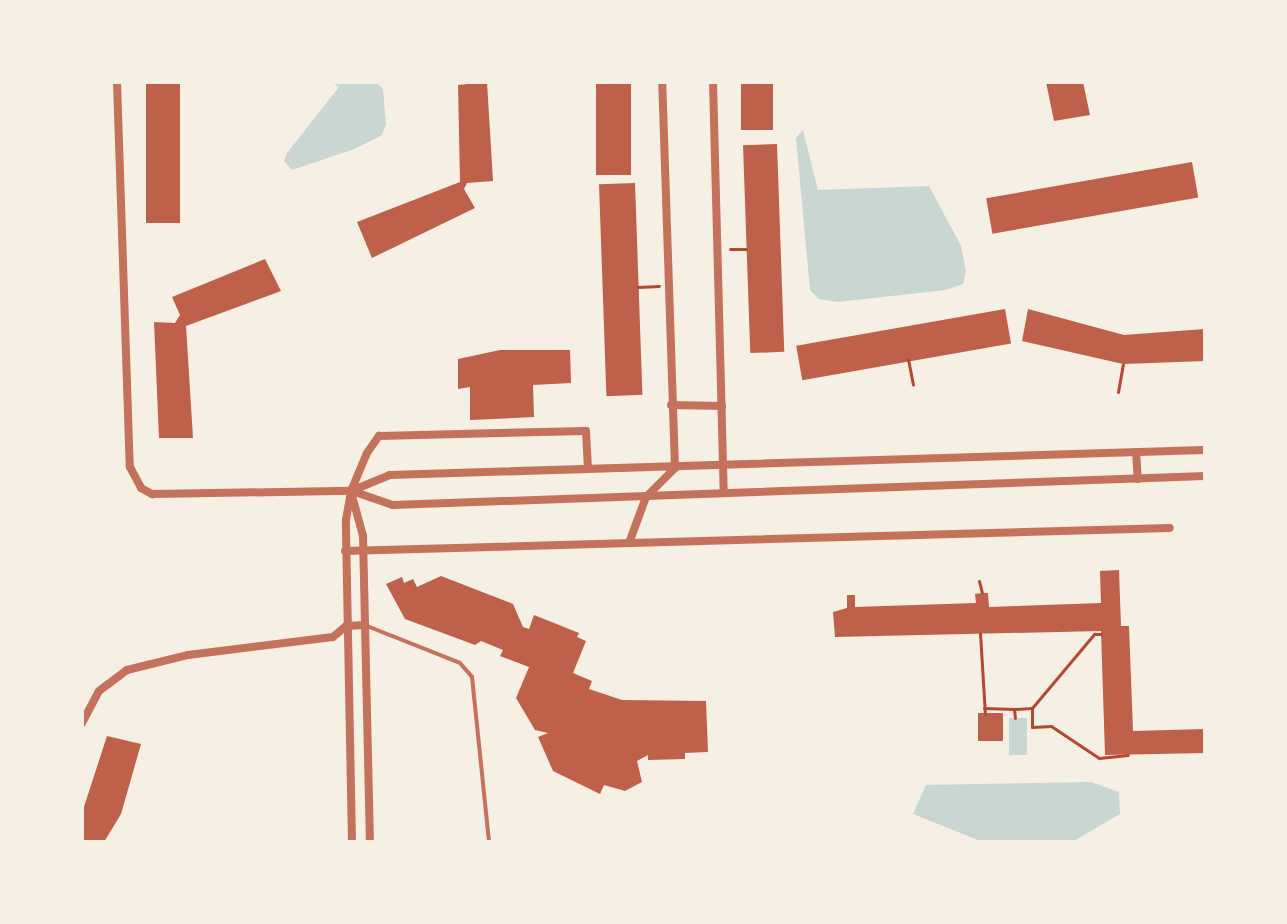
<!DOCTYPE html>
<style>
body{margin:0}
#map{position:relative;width:1287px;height:924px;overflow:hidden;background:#f6efe4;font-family:"Fira Sans Condensed",sans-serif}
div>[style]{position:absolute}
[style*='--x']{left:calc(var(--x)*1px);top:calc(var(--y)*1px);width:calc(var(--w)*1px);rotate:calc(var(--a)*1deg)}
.water>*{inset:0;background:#c9d6d2;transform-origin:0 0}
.building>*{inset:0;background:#bf614a;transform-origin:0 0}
.path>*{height:3px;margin:-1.5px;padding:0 1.5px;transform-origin:1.5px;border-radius:1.5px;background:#b5482f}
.service>*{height:4px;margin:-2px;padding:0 2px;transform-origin:2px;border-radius:2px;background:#c5725c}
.minor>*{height:8px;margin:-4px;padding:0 4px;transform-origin:4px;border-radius:4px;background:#c5725c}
span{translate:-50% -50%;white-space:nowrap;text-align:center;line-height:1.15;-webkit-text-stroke:7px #f6efe4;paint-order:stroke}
.frame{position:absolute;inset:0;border:84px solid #f6efe4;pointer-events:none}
</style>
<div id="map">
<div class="water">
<div style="clip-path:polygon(331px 82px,376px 82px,383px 89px,386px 125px,381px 136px,354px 149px,292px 170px,284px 161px,287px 153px,339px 87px)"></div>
<div style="clip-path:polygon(803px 130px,818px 190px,929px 186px,961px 246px,966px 271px,963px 284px,946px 290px,837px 302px,819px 299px,810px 290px,796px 138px)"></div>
<div style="left:1009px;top:718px;width:18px;height:37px"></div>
<div style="clip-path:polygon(1091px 782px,1119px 792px,1120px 814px,1072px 842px,983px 842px,913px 814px,926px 785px)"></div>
</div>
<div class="building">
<div style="left:146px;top:82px;width:34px;height:141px"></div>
<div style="clip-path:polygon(487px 82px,493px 181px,467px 183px,464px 189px,475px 208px,372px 258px,357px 222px,460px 182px,458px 85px)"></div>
<div style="left:596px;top:82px;width:35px;height:93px"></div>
<div style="left:741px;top:82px;width:32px;height:48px"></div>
<div style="clip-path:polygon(1046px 82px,1083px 82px,1090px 115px,1054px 121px)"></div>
<div style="left:777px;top:144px;width:208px;height:34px;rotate:88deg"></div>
<div style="left:1192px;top:162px;width:36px;height:209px;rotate:80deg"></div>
<div style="left:635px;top:183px;width:212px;height:36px;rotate:88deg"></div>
<div style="clip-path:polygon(265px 259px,281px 291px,186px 326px,193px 438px,159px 438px,154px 322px,175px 323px,180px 315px,172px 297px)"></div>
<div style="left:1005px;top:309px;width:35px;height:212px;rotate:80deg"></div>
<div style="clip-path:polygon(1028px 309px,1124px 335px,1205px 329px,1205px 361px,1123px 364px,1022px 341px)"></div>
<div style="clip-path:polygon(500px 350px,570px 350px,571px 383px,533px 385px,534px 417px,470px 420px,470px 387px,458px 389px,458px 359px)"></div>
<div style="clip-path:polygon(1119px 570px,1121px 626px,1129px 626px,1133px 731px,1205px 729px,1205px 753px,1105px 755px,1101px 631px,835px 637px,833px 612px,847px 608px,847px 595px,855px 595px,855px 607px,976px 603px,975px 594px,982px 593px,988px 593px,989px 607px,1101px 603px,1100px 571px)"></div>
<div style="clip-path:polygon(441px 576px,513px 604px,523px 627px,529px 629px,534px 615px,579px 633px,577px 637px,586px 641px,573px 673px,592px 681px,589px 689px,622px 700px,706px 701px,708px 752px,685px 753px,685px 759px,648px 760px,648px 755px,637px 761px,642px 782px,625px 791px,604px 785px,600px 794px,553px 771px,538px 737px,548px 733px,535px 730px,516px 698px,529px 667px,500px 656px,503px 650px,481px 641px,475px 645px,405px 619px,386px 584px,402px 577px,404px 583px,413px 579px,417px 587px)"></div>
<div style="left:1003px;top:713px;width:28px;height:25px;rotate:90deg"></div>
<div style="clip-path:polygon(107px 736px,141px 744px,121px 814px,104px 842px,82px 842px,82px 813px)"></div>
</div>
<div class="path">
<div style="--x:730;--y:249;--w:16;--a:0"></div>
<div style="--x:638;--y:287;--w:21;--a:-3"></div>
<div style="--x:908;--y:359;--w:26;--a:79"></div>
<div style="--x:1118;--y:392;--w:28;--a:-80"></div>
<div style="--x:979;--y:581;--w:12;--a:76"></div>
<div style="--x:980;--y:633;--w:81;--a:86.5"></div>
<div style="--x:984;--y:708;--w:30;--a:2"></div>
<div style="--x:1014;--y:709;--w:9;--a:84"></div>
<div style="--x:1032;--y:708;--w:19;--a:90"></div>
<div style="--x:1032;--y:727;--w:19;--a:-3"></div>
<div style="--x:1051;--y:726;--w:58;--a:33.7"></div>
<div style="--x:1099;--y:758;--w:29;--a:-6"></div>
<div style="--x:1014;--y:709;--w:18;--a:-3"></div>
<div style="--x:1032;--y:708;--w:97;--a:-50"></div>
<div style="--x:1094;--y:634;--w:7;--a:0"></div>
</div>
<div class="service">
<div style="--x:367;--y:626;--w:100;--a:21.7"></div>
<div style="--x:460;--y:663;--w:18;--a:49"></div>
<div style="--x:472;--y:677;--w:166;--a:84.1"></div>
</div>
<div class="minor">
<div style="--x:117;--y:82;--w:385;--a:88.1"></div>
<div style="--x:130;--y:467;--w:24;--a:62"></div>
<div style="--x:141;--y:488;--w:13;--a:29"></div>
<div style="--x:152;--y:494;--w:199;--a:-0.9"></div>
<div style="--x:351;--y:491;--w:42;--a:-22.3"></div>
<div style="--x:390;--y:475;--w:815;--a:-1.76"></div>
<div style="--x:713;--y:82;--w:410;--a:88.5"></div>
<div style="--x:671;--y:405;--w:51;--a:1.1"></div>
<div style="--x:1136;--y:452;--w:27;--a:86"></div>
<div style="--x:352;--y:491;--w:43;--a:18.9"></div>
<div style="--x:393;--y:505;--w:813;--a:-2.05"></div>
<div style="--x:351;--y:492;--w:46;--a:74.7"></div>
<div style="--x:363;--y:536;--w:306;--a:88.7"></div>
<div style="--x:629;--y:543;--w:49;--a:-69.7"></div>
<div style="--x:646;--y:497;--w:41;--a:-45"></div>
<div style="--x:675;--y:468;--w:386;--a:-91.9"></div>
<div style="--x:345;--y:551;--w:825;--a:-1.6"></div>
<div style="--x:82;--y:723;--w:36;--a:-62"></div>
<div style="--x:99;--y:691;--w:35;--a:-37"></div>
<div style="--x:127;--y:670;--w:63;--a:-13.8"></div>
<div style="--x:188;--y:655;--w:146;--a:-7.1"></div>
<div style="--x:333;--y:637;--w:17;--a:-40"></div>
<div style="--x:346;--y:626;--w:19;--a:-3"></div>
<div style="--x:352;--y:842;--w:322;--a:-91.1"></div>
<div style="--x:346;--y:520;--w:29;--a:-80"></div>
<div style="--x:351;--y:491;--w:41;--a:-67.2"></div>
<div style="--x:367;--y:453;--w:21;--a:-55"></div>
<div style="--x:379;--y:436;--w:207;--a:-1.4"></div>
<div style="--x:586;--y:431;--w:37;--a:87"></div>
</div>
<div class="frame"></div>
</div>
